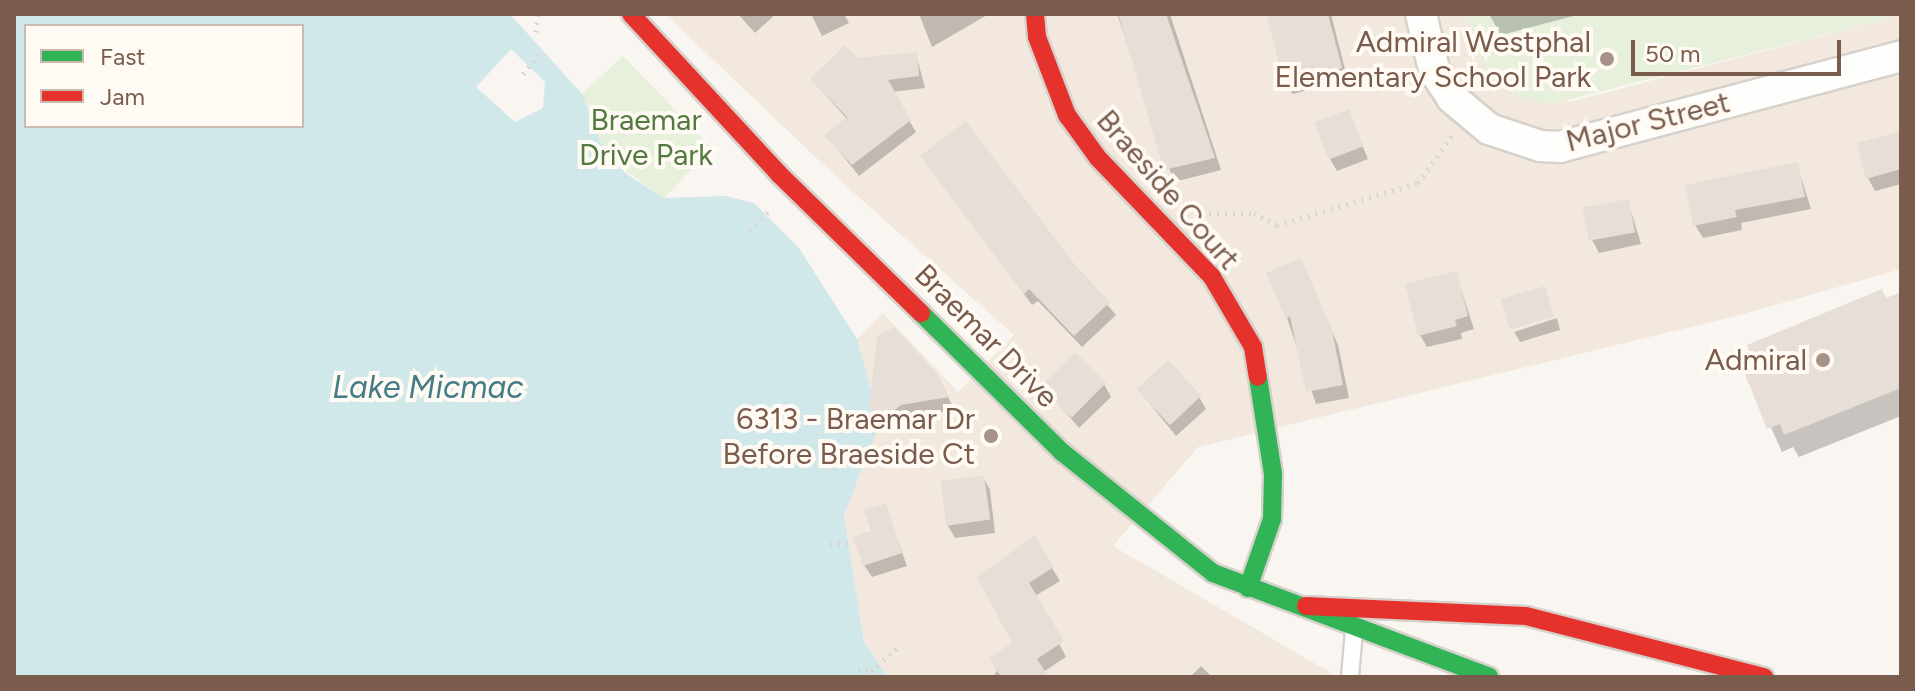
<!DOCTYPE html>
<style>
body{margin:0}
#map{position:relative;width:1915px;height:691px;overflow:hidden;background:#f9f5f0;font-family:Figtree,sans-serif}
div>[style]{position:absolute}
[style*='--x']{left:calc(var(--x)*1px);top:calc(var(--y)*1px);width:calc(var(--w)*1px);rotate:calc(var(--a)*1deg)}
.residential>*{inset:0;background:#f2e8de}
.green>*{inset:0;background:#e7f0db}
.water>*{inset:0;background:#d0e8ea}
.pier>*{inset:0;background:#f9f5f0}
.shadow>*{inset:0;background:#0003}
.building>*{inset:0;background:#e6ded7;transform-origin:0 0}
.path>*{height:5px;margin-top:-2.5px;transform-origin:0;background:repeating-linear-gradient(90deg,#dcd5d0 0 2px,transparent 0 8px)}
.roads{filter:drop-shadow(2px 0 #d7d1cb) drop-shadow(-2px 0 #d7d1cb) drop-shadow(0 2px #d7d1cb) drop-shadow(0 -2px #d7d1cb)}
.lane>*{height:16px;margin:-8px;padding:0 8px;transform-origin:8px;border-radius:8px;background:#fefefd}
.street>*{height:30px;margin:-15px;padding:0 15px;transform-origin:15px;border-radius:15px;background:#fefefd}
.fast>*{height:18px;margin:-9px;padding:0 9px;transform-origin:9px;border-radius:9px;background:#30b455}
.jam>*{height:18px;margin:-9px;padding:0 9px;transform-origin:9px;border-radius:9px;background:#e5322d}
.dots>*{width:22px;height:22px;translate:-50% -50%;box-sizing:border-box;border:4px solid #fffaf3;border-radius:50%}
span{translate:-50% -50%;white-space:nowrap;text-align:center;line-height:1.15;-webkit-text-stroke:8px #fffaf3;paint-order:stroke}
.poi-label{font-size:30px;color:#7a5c4d}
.right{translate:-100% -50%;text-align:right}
.park-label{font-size:30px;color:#537a41}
.street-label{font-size:30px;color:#7a5c4d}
.water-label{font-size:32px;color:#437c86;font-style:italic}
.frame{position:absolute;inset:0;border:16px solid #7a5c4d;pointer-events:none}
.legend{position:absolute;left:24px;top:24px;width:280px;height:104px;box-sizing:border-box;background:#fffaf3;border:2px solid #cabbb1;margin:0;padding:10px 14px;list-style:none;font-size:24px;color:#7a5c4d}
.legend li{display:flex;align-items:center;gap:16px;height:40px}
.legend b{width:40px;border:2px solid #cabbb1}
.scale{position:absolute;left:1631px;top:40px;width:210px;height:36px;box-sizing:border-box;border:4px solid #7a5c4d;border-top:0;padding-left:10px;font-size:24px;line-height:28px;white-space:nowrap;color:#7a5c4d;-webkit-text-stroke:6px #fffaf3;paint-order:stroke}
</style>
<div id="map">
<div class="residential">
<div style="clip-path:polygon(665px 14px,1465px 14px,1474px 48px,1570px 102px,1901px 15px,1901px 269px,1740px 315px,1198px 447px,1113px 546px,1338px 677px,888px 677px,864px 642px,844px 515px,880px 423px,857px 339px,883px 313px,958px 392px,1014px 335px,845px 185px)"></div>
</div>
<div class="green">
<div style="clip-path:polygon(1465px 14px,1901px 14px,1901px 15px,1551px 104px,1519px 97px,1492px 79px,1474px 48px)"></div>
<div style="clip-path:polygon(623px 56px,712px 148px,664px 198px,615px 163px,602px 145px,582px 94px)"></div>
</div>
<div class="water">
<div style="clip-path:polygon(evenodd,14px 14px,510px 14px,582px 94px,602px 145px,628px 175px,664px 198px,725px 196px,754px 203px,799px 248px,857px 339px,880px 423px,844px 515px,864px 642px,888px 677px,14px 677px,14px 14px,26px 26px,302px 26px,302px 126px,26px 126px,26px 26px)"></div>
</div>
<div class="pier">
<div style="clip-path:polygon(511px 49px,545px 82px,543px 108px,515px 122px,476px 87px)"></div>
</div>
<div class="shadow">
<div style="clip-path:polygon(738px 14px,776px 14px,755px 33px)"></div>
<div style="clip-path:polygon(811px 14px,844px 14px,849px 23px,822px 36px)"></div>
<div style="clip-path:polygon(919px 14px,989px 14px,932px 47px)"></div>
<div style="clip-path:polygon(1117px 14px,1170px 14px,1221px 170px,1174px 182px)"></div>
<div style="clip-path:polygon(1269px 14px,1331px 14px,1348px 81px,1292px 94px)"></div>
<div style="clip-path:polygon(1489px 14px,1581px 14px,1501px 35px)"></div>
<div style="clip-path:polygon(916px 54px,925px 88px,892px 92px,916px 132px,859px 176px,826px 135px,847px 119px,812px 80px,856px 60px)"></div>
<div style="clip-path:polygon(1348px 112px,1368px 159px,1337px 171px,1330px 159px)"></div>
<div style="clip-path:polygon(1901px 133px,1901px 184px,1875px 191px,1868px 178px)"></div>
<div style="clip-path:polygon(923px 157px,1074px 266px,1116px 315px,1082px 347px,1038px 301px,1032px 305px)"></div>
<div style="clip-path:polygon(1797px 164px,1811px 209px,1741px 223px,1742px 230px,1703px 238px,1695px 225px)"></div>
<div style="clip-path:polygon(1628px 201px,1641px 244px,1599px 253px,1592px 240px)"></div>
<div style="clip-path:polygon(1307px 273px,1338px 345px,1349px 398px,1316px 404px,1287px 318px)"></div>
<div style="clip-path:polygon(1456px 273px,1474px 329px,1461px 333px,1462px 339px,1427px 347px,1420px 335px)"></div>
<div style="clip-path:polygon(1901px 295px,1901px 416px,1799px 457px,1793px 447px,1782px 452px,1742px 363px)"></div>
<div style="clip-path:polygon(1557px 318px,1560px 330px,1520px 342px,1514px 332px)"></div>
<div style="clip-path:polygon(1104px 384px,1111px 397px,1079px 428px,1043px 386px)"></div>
<div style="clip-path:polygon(1138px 389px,1199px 397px,1206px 409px,1176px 436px)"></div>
<div style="clip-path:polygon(945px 390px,954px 410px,908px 417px,889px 432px,871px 405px)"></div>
<div style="clip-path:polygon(983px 477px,990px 490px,995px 533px,955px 538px,948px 526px)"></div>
<div style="clip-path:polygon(885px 505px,907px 566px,872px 577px,864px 565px)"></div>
<div style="clip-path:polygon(1034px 538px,1060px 581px,1035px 596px,1066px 657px,1043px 672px,1046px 677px,993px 677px,1015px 643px)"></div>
<div style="clip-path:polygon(1201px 666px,1212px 677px,1190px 677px)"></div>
</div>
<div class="building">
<div style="clip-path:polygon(1118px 14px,1166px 14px,1215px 158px,1164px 170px)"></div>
<div style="clip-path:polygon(1267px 14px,1328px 14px,1342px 68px,1283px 82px)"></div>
<div style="clip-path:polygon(845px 45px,857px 58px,917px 52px,919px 76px,888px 80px,911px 120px,852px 165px,824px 135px,847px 117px,810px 79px)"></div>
<div style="left:1349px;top:109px;width:40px;height:37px;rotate:69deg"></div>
<div style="clip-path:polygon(966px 121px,1075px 265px,1110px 302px,1074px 336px,1029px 289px,1024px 294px,920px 156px)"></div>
<div style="clip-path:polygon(1901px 131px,1901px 169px,1866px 179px,1857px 143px)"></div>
<div style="clip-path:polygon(1798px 162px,1805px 197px,1735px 210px,1737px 217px,1693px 226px,1685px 185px)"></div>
<div style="left:1629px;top:199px;width:34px;height:47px;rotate:80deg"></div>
<div style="clip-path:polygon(1301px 258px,1332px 330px,1343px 385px,1306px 392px,1290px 316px,1286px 319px,1266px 273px)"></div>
<div style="clip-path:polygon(1457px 271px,1468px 316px,1455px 320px,1457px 326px,1418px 336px,1405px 284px)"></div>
<div style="left:1545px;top:286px;width:32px;height:46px;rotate:74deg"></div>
<div style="clip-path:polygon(1882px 289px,1886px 298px,1901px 292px,1901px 388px,1784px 435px,1780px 424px,1767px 429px,1740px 362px,1752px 357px,1747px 345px)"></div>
<div style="clip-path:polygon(894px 327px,938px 375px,949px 397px,901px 405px,880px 421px,869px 406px,877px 337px)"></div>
<div style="left:1075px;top:352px;width:44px;height:49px;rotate:45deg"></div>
<div style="left:1168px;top:360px;width:49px;height:43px;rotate:47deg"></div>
<div style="left:984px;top:475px;width:45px;height:44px;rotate:82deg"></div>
<div style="clip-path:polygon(886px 503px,902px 553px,863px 566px,853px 537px,871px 531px,864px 510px)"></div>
<div style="clip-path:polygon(1035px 535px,1054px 567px,1029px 583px,1064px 641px,1037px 659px,1049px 677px,1001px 677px,989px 658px,1012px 643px,977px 577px)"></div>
</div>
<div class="path">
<div style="--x:536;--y:32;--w:18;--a:-84"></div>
<div style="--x:523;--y:74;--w:26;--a:-51"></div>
<div style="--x:1201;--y:213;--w:53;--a:0"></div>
<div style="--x:1254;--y:213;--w:26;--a:28"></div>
<div style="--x:1277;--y:225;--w:147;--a:-16.6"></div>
<div style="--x:1418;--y:183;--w:60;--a:-54.5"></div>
<div style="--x:750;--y:231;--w:26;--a:-47"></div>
<div style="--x:830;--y:544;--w:19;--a:-3"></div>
<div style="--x:858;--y:670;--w:13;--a:4"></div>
<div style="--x:871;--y:671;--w:38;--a:-41"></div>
</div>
<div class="roads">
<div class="lane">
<div style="--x:1350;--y:677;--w:47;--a:-85.1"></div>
</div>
<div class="street">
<div style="--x:1421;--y:14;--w:57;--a:76.9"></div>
<div style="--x:1434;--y:70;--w:33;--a:57"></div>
<div style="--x:1452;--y:98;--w:48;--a:40"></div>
<div style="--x:1489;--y:129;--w:54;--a:18.4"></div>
<div style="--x:1540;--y:146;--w:20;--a:3"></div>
<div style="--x:1560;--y:147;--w:353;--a:-14.9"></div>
</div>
<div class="fast">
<div style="--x:921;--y:313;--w:198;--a:44.6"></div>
<div style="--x:1062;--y:452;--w:193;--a:38.7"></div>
<div style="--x:1213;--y:573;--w:295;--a:20.6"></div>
<div style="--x:1248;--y:588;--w:73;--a:-70.8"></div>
<div style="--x:1272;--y:519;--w:45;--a:-88.7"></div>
<div style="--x:1273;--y:474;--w:98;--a:-98.8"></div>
</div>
<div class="jam">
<div style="--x:631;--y:14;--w:218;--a:47.2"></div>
<div style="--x:779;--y:174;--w:199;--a:44.4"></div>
<div style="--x:1035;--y:14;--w:23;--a:85"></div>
<div style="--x:1037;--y:37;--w:84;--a:69"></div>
<div style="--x:1067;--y:115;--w:53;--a:54.2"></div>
<div style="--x:1098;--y:158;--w:165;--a:46.2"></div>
<div style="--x:1212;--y:277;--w:81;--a:59.6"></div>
<div style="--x:1253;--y:347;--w:30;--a:81"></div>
<div style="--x:1306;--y:606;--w:220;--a:2.6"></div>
<div style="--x:1526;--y:616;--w:246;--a:14.4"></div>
</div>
</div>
<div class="dots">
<div style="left:1607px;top:59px;background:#a69286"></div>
<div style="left:1823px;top:360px;background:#a69286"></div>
<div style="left:991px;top:436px;background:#a69286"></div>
</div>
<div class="poi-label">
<span class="right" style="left:1591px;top:59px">Admiral Westphal<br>Elementary School Park</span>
<span class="right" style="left:1807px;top:360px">Admiral</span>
<span class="right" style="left:975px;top:436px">6313 - Braemar Dr<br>Before Braeside Ct</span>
</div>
<div class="park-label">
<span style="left:646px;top:137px">Braemar<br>Drive Park</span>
</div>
<div class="street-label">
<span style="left:1648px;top:122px;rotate:-14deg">Major Street</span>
<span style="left:1168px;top:190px;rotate:49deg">Braeside Court</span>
<span style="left:986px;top:336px;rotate:45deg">Braemar Drive</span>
</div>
<div class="water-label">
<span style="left:428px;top:387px">Lake Micmac</span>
</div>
<div class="frame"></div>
<ul class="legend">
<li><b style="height:10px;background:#30b455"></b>Fast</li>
<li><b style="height:10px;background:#e5322d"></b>Jam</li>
</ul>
<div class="scale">50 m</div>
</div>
